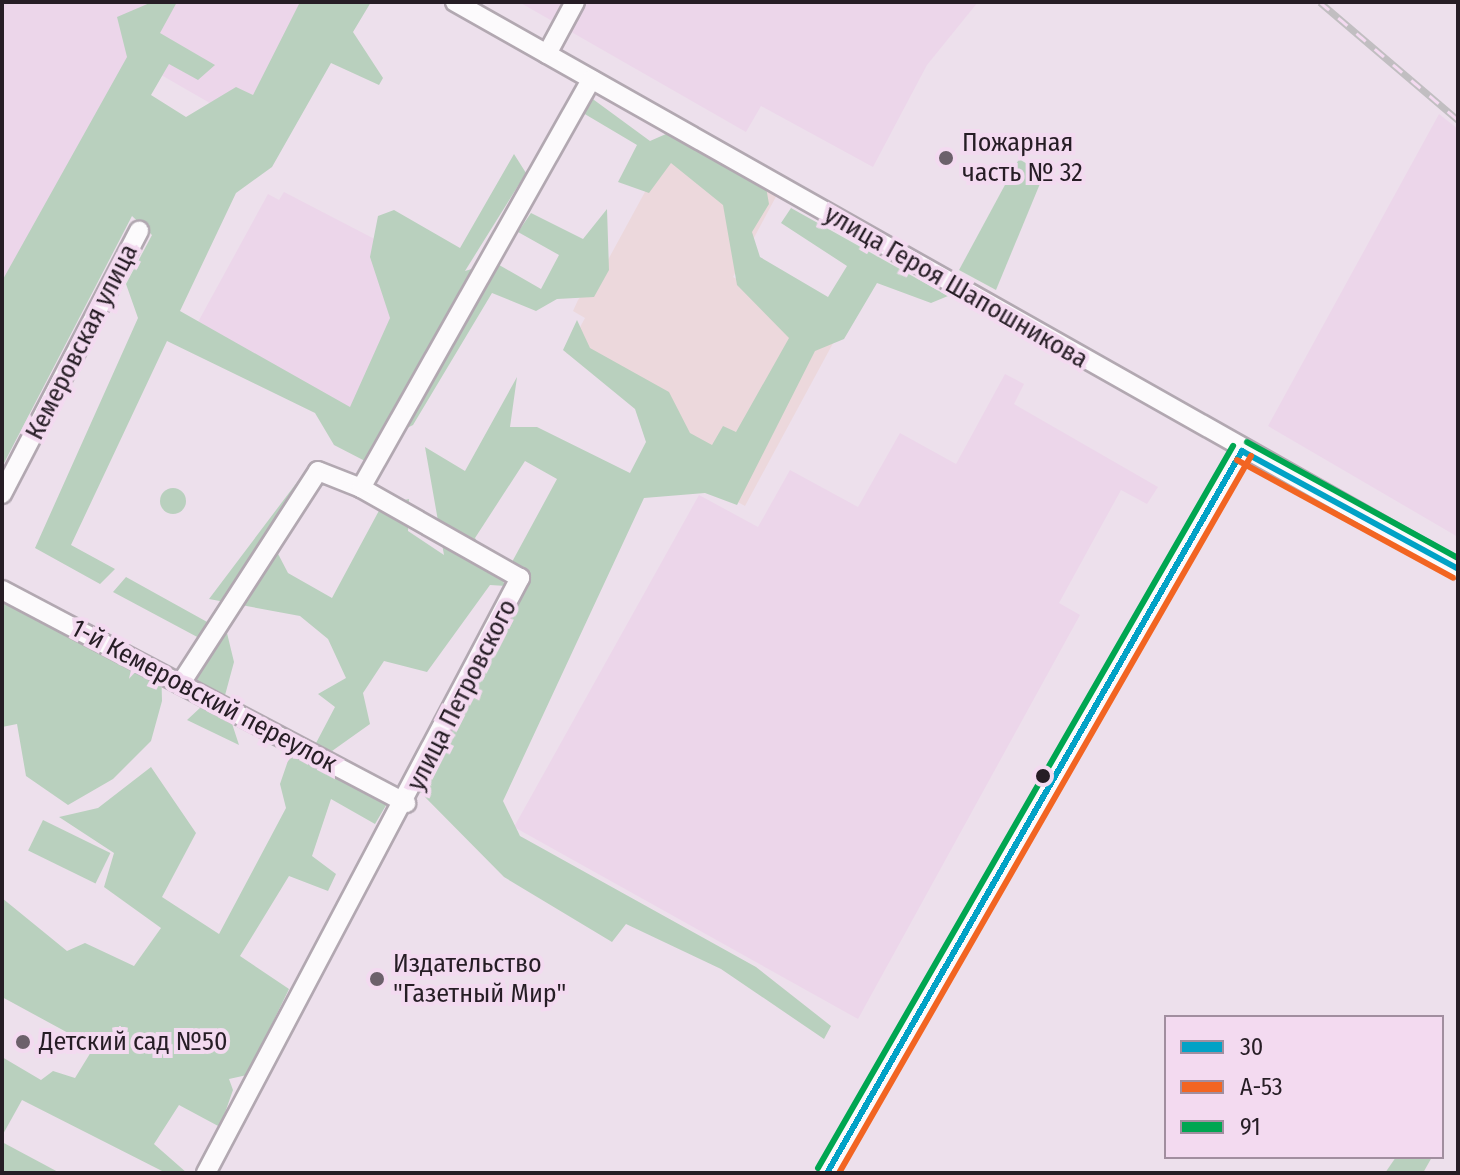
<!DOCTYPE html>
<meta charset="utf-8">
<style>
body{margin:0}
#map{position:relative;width:1460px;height:1175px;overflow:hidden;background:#ede0ec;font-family:"Fira Sans Condensed",sans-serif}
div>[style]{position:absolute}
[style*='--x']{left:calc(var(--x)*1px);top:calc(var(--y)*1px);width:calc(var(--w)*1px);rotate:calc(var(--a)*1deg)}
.built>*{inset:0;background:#ecd6ea}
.education>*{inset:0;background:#ecd8dc}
.green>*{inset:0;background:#b9d0be;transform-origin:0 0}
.round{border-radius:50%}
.roads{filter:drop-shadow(2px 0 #b2a8b1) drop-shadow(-2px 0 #b2a8b1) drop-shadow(0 2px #b2a8b1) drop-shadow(0 -2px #b2a8b1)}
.minor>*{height:18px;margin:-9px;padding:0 9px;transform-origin:9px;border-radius:9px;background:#fcfafc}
.rail>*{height:7px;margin-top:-3.5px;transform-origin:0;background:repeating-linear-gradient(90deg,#f3daf0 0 12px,#c1bec1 0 24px);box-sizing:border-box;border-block:2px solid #c1bec1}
.bus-1>*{height:6px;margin:-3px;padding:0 3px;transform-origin:3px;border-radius:3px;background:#02a2c6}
.bus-2>*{height:6px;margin:-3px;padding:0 3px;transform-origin:3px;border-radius:3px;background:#f26522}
.bus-3>*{height:6px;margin:-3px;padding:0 3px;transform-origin:3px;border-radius:3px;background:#00a651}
.dots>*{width:22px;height:22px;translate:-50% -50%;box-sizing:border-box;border:4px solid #f3daf0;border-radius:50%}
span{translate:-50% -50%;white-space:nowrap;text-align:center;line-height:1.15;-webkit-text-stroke:8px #f3daf0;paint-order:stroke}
.poi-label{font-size:26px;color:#261d25}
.left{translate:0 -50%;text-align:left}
.street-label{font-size:26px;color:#261d25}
.frame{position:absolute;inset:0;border:4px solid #261d25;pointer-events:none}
.legend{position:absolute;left:1164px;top:1015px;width:280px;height:144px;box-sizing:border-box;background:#f3daf0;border:2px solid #a18e9f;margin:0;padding:10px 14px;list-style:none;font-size:24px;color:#261d25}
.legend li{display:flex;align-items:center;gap:16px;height:40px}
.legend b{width:40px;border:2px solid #a18e9f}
</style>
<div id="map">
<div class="built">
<div style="clip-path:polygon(2px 2px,323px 2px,257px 130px,149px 68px,2px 345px)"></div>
<div style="clip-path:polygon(519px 2px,978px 2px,927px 65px,873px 167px,761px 106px,746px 132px)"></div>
<div style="clip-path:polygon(1439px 114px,1458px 129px,1458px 537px,1268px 426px)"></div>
<div style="clip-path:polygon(284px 192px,415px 260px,352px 418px,198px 322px,268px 194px,279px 200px)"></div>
<div style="clip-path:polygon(1005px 374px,1024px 384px,1014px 404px,1158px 487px,1147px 504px,1121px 490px,1059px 603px,1080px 615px,858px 1019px,514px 827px,699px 495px,758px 527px,790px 470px,858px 507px,900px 433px,956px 464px)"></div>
</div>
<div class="education">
<div style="clip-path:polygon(676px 135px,779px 191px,733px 277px,838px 334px,745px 506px,673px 466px,656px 401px,566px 353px,585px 318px,573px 311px,578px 300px,603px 269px)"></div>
</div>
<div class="green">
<div style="clip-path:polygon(152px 2px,177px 2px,160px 33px,215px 65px,198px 80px,169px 64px,151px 95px,186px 117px,236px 87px,253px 95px,300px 2px,371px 2px,353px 32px,383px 78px,379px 85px,331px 63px,272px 167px,236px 193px,180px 311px,350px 407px,390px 318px,370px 257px,378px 216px,394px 210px,460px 248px,514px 154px,526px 173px,465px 271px,494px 262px,541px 289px,559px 255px,518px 232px,531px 213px,583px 239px,607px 209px,609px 270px,594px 297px,557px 299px,536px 311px,492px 293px,413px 425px,377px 443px,365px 461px,334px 445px,315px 413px,167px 341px,71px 545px,115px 569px,100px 584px,35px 548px,138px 318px,126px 284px,152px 235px,132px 216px,2px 467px,2px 281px,127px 57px,117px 17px)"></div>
<div style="clip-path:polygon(590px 97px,650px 141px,666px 134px,766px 187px,769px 204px,752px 232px,760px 257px,828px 297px,847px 266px,781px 223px,791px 208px,948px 296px,931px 303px,877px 283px,844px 339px,815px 351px,737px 505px,705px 493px,644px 498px,503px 801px,520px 836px,756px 967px,831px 1026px,824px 1039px,721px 969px,626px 924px,612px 942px,504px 877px,419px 791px,524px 583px,512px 562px,557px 479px,525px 461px,475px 538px,506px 586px,490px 585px,427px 672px,384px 661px,363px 693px,370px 724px,332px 751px,315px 745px,335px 707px,318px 694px,346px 678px,328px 639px,300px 616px,209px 599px,304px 473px,328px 468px,333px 482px,322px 486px,275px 548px,288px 573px,332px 598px,382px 505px,409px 499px,408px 531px,444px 555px,425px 447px,465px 471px,517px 377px,510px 427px,537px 427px,630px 473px,646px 442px,635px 409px,563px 350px,577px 320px,590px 348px,669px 392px,690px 433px,712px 445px,723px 426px,736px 432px,789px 338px,737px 285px,723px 205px,671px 163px,649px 193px,618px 182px,637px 145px,578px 110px)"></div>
<div style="clip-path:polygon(1019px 159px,1044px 174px,996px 290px,959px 270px)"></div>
<div class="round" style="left:160px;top:488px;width:26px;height:26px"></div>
<div style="clip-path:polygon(126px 577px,227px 633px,234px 662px,224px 699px,239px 745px,187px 720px,201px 707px,187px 669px,201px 639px,113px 592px)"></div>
<div style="clip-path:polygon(2px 591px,161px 665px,162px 701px,151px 741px,113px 779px,68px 805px,26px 776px,17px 724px,2px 727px)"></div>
<div style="clip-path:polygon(292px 749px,388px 802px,375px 824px,331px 799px,312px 856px,336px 874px,328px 891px,289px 876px,240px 956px,289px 989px,247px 1075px,229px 1079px,233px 1090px,220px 1127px,179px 1105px,154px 1144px,187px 1173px,166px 1173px,22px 1100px,2px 1136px,2px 1057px,41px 1080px,53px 1071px,75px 1078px,94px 1047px,2px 997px,2px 898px,67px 951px,85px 943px,134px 966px,161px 928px,104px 887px,114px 853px,59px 817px,98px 808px,151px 767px,196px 833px,162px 897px,219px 934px,286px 808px,280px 784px)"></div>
<div style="left:43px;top:820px;width:75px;height:34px;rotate:26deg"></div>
<div style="clip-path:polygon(2px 1142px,60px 1173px,2px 1173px)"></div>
<div style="clip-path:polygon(1396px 1157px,1432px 1157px,1423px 1173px,1385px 1173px)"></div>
</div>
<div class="roads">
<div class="minor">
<div style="--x:455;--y:2;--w:1152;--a:29.48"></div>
<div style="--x:547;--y:54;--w:59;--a:-61.7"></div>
<div style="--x:2;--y:494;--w:297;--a:-62.5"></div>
<div style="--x:2;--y:590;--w:457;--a:27.8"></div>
<div style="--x:181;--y:683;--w:252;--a:-57.1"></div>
<div style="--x:318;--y:471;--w:46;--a:21.6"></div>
<div style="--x:206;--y:1173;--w:673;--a:-62.18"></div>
<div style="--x:520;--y:578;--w:183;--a:-150.5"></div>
<div style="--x:361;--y:488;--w:469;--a:-60.6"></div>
<div style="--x:827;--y:1173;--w:833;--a:-60.11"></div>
</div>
</div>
<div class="rail">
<div style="--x:1320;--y:2;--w:182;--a:40.5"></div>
</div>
<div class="bus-1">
<div style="--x:1242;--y:451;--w:246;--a:28.6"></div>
<div style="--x:827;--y:1173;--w:833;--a:-60.11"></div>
</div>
<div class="bus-2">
<div style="--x:1237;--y:460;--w:246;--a:28.6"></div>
<div style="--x:839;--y:1173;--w:827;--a:-60.12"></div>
</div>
<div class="bus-3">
<div style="--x:1247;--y:442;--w:241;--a:28.8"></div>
<div style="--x:818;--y:1168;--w:833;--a:-60.11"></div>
</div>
<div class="dots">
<div style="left:946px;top:158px;background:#6c616b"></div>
<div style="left:1043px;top:776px;background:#261d25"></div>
<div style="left:377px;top:979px;background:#6c616b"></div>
<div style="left:23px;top:1042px;background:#6c616b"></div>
</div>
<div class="poi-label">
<span class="left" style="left:962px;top:158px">Пожарная<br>часть № 32</span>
<span class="left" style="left:393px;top:979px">Издательство<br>"Газетный Мир"</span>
<span class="left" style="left:39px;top:1042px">Детский сад №50</span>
</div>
<div class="street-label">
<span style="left:956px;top:287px;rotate:30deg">улица Героя Шапошникова</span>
<span style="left:82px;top:342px;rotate:-63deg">Кемеровская улица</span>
<span style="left:462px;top:695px;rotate:-63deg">улица Петровского</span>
<span style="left:204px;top:696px;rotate:28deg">1-й Кемеровский переулок</span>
</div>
<div class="frame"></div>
<ul class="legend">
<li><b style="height:10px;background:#02a2c6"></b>30</li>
<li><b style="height:10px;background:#f26522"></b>А-53</li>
<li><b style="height:10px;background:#00a651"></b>91</li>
</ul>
</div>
